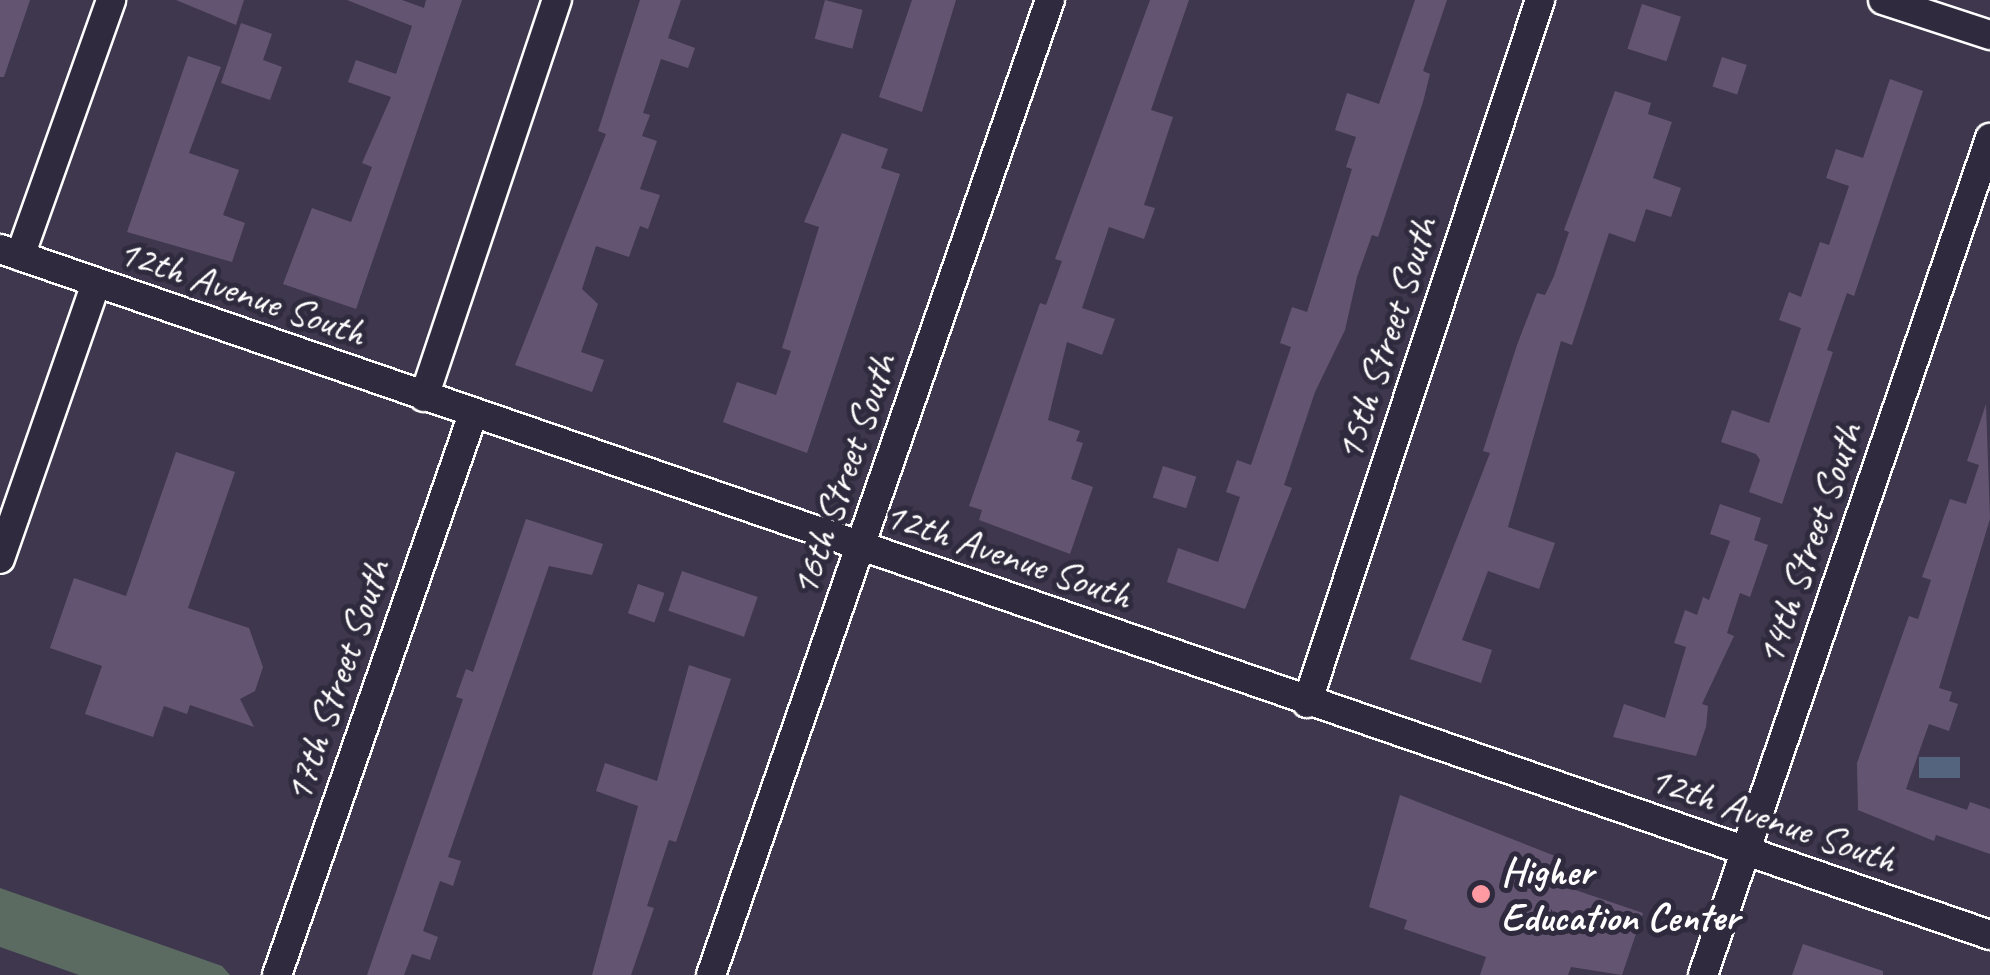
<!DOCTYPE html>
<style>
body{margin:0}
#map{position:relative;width:1990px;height:975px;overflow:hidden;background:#3f374d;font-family:Caveat,sans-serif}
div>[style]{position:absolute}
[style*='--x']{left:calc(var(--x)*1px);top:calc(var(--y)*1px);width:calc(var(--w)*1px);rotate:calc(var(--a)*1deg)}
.green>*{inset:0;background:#5b6b62}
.water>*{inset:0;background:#54637e;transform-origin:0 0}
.building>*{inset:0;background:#635571;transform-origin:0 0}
.roads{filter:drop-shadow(2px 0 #fff) drop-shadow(-2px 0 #fff) drop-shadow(0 2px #fff) drop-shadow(0 -2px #fff)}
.minor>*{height:28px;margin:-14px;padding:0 14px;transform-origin:14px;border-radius:14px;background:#2f2a3d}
.dots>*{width:28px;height:28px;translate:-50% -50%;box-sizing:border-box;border:5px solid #2f2a3d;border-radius:50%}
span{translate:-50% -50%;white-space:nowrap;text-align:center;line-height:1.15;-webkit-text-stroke:10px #2f2a3d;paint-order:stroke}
.street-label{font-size:40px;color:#fff}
.poi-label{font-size:40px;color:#fff;font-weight:700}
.left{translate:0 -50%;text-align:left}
</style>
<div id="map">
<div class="green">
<div style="clip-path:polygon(0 888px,222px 966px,230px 975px,79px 975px,0 947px)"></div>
</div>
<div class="water">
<div style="left:1960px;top:757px;width:21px;height:41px;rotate:90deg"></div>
</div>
<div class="building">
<div style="clip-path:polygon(0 0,30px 0,4px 77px,0 77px)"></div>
<div style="clip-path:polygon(176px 0,244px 0,236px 25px)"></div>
<div style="clip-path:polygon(347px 0,402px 0,424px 8px,426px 0,462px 0,356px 309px,283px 284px,312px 208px,351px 222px,372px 167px,362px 163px,391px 97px,348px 82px,356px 60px,396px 74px,412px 26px)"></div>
<div style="clip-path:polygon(640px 0,681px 0,668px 38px,695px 48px,688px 68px,661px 59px,643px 113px,650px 115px,642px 136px,657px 141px,640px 189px,660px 195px,648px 229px,640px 226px,629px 257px,596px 246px,582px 289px,598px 304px,581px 352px,604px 360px,592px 392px,515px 365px,606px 134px,598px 131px)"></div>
<div style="left:825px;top:0;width:39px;height:40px;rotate:15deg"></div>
<div style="clip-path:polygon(912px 0,956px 0,922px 112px,879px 97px)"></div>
<div style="clip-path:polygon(1150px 0,1189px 0,1151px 110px,1173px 117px,1144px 205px,1155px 208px,1144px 239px,1109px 227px,1082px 308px,1115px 319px,1102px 355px,1067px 342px,1048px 420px,1080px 431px,1076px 441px,1083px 443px,1071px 479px,1093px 487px,1070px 554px,979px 520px,982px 510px,969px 506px,1040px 303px,1046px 305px,1062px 261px,1055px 259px)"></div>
<div style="clip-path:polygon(1415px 0,1447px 0,1423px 71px,1430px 74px,1423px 102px,1378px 237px,1372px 235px,1357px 277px,1345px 330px,1315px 392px,1284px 485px,1292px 488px,1245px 609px,1167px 582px,1178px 548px,1218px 562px,1240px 497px,1226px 492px,1237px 460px,1251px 465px,1291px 347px,1280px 343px,1292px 307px,1307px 312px,1352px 169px,1346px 167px,1356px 137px,1335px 130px,1347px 93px,1379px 104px)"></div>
<div style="left:1642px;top:4px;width:41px;height:47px;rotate:18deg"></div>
<div style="clip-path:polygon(241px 23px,272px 34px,263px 60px,282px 67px,270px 100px,221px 83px)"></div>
<div style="clip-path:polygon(188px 56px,221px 67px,189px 153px,239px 170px,223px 215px,245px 223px,232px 262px,127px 232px)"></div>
<div style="left:1722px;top:57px;width:26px;height:31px;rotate:18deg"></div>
<div style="clip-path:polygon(1890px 79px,1923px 91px,1854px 296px,1847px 293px,1827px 350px,1833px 352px,1782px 504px,1749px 492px,1760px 460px,1756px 454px,1721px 442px,1732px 410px,1769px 423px,1801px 328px,1779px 320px,1789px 292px,1801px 297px,1820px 242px,1829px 245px,1849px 186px,1826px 178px,1836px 149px,1863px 158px)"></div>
<div style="clip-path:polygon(1615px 91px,1651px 103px,1648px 114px,1672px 122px,1653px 178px,1681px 188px,1671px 217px,1646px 209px,1635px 242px,1609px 233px,1572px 345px,1561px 341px,1508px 527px,1555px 543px,1539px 589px,1488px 571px,1462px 640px,1492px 650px,1481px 683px,1410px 659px,1490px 453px,1483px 451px,1517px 345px,1537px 293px,1545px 295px,1554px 276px,1569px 232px,1564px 230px)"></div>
<div style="clip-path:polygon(842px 133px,888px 149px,881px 168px,900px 174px,807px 453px,723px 422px,737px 382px,776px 395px,791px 351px,782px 348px,819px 227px,804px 222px)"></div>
<div style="clip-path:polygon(1986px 404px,1990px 519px,1939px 688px,1952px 692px,1949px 701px,1958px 704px,1949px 731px,1929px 724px,1906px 789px,1967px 810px,1970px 802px,1990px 809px,1990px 854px,1936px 835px,1934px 841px,1858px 810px,1857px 763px,1909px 616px,1918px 619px,1931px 580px,1922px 577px,1950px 499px,1966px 504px,1979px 465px,1967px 461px)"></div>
<div style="clip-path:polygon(176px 452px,235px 472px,188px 608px,249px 628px,263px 667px,255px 691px,240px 699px,254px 727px,190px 705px,187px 714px,164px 706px,153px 737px,85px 714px,102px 666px,50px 648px,74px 578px,126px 596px)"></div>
<div style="left:1163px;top:466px;width:35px;height:33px;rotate:18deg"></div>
<div style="clip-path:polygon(1720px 504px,1761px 518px,1754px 540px,1768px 545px,1750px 597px,1740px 593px,1727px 633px,1734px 636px,1702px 704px,1708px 706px,1706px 727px,1696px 756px,1613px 737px,1624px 704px,1665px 718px,1686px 647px,1674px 643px,1685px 610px,1697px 615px,1703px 597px,1709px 600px,1730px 541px,1710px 534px)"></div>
<div style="clip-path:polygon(526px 519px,603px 544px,592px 575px,549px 566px,448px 857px,461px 861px,453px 886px,440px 881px,423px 931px,438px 937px,430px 960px,412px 954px,404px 975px,367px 975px,463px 699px,456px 697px,466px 669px,473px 672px)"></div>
<div style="left:682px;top:571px;width:80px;height:42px;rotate:19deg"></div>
<div style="left:638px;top:584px;width:28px;height:31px;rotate:19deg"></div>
<div style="clip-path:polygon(689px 665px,731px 679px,676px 842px,669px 840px,647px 906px,654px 908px,631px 975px,592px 975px,638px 806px,596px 791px,605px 763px,657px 781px)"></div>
<div style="clip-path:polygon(1400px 795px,1560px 858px,1552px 882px,1643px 913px,1622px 975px,1571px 967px,1568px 975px,1480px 975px,1486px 957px,1404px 929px,1407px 920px,1369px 907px)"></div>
<div style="clip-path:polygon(1803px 944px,1883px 971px,1883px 975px,1792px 975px)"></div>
</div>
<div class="roads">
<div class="minor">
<div style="--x:1883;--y:0;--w:113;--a:18.1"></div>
<div style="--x:0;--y:249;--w:2105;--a:19.02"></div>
<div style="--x:20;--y:256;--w:272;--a:-70.4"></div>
<div style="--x:424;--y:397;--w:419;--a:-71.5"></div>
<div style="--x:0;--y:559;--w:291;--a:-70.8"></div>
<div style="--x:1307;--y:703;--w:741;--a:-71.66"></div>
<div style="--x:277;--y:975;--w:594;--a:-70.74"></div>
<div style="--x:711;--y:975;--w:1032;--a:-70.83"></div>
<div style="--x:1703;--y:975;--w:885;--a:-71.07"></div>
</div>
</div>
<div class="dots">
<div style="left:1481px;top:894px;background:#ff9aa2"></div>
</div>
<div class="street-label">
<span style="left:242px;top:292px;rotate:19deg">12th Avenue South</span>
<span style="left:1386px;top:339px;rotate:-72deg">15th Street South</span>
<span style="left:843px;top:475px;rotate:-71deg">16th Street South</span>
<span style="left:1809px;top:544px;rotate:-71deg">14th Street South</span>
<span style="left:1008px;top:555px;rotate:19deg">12th Avenue South</span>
<span style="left:337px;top:681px;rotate:-71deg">17th Street South</span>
<span style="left:1773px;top:819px;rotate:19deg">12th Avenue South</span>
</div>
<div class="poi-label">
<span class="left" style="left:1501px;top:894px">Higher<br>Education Center</span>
</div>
</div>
